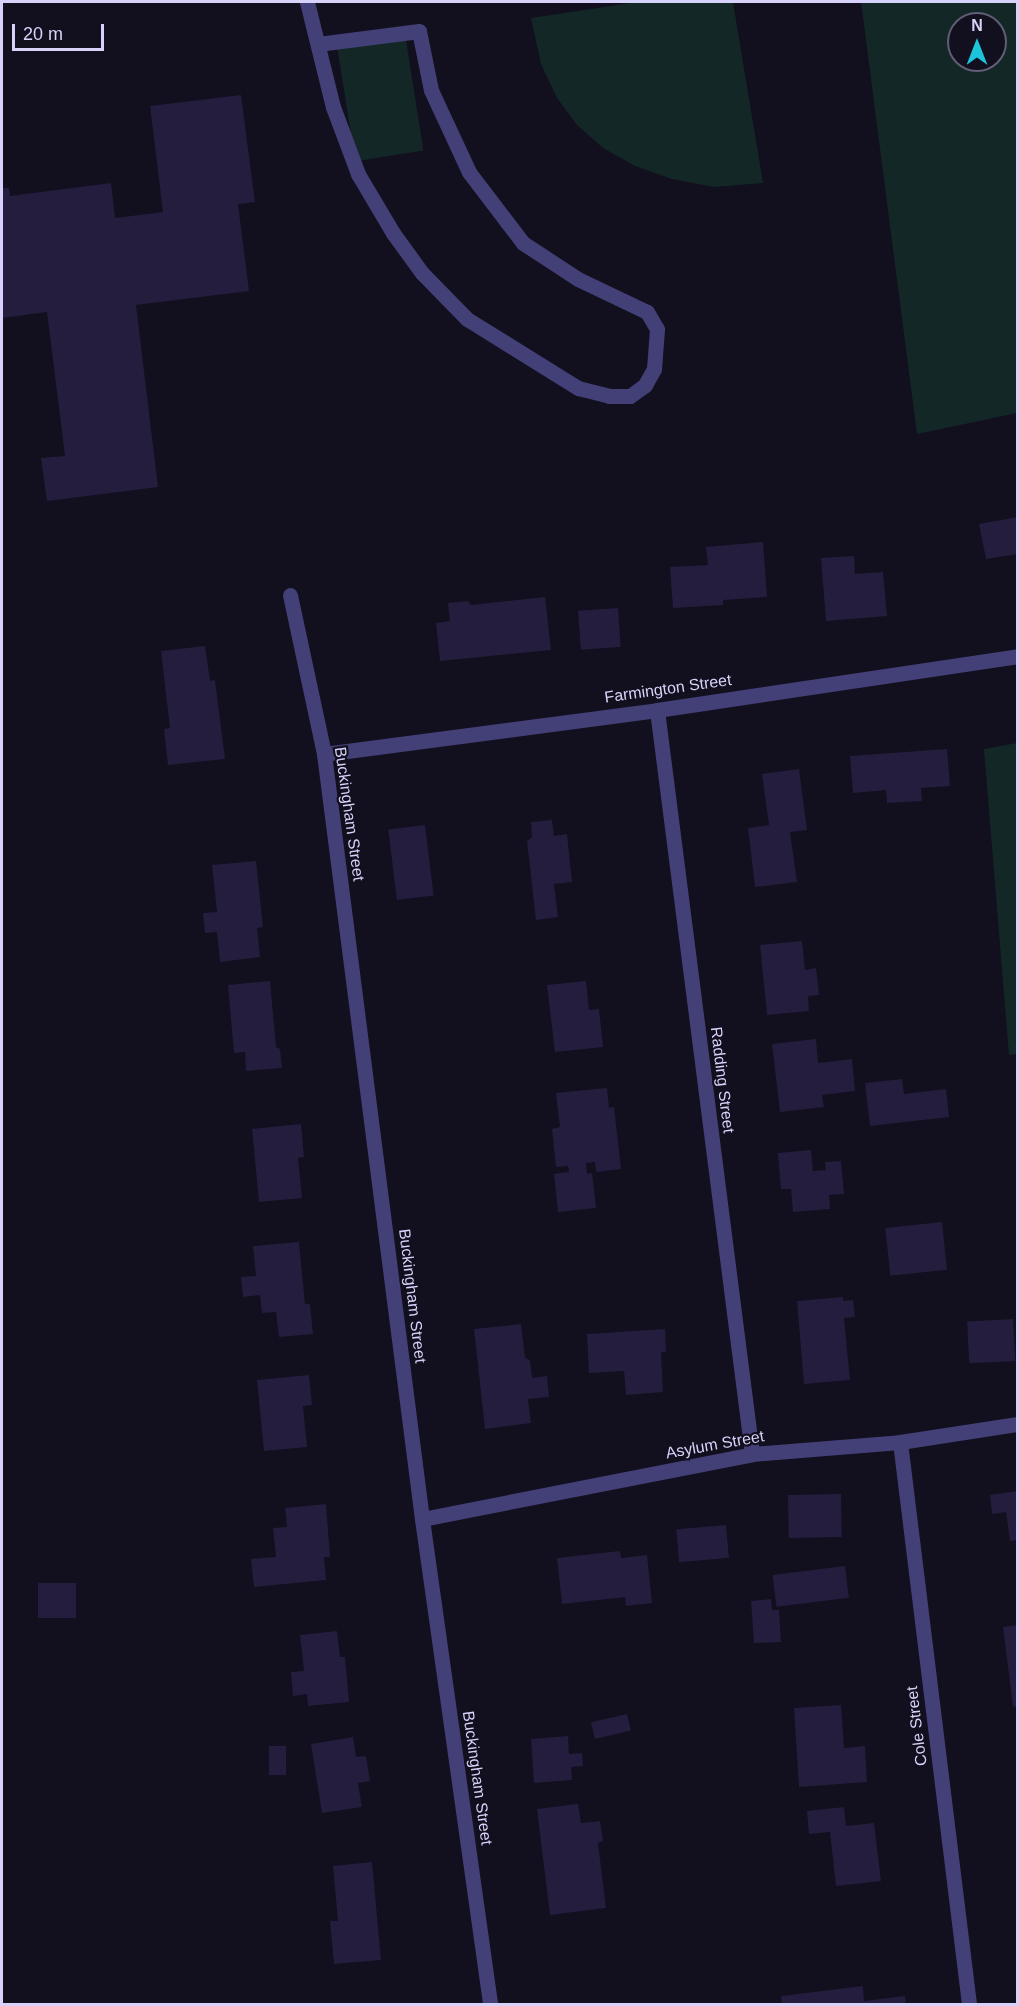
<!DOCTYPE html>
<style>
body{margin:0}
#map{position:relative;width:1019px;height:2006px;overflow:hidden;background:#120f1e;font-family:Helvetica,sans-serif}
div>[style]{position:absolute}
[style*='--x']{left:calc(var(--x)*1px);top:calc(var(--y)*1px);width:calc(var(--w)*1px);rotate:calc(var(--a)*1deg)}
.green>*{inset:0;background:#132727;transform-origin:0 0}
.building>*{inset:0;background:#241d3d;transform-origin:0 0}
.lane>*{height:15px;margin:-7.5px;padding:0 7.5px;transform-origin:7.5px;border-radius:7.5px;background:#434078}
.street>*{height:15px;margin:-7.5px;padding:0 7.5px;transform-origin:7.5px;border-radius:7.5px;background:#434078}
span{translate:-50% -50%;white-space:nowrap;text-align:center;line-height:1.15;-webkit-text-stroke:4.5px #120f1e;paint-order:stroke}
.street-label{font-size:16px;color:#d7d2f9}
.frame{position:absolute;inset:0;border:3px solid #d7d2f9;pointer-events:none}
.north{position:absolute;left:947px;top:12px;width:60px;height:60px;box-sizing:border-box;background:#120f1e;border:2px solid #615d76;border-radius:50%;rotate:0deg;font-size:16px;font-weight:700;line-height:24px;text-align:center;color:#d7d2f9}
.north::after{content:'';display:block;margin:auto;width:21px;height:27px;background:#1cc5dc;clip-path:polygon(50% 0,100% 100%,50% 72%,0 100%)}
.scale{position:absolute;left:12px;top:24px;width:92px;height:27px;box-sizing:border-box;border:3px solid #d7d2f9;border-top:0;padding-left:8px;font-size:18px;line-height:21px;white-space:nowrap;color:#d7d2f9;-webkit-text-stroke:4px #120f1e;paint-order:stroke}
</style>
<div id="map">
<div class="green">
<div style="clip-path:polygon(637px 2px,733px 2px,763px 183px,714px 187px,672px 179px,635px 166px,603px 148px,577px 125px,557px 98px,541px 64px,531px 18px)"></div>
<div style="clip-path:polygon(evenodd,861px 2px,1017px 2px,1017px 413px,917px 434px,861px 2px,959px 24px,995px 24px,995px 60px,959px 60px,959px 24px)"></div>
<div style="left:405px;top:34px;width:118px;height:69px;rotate:81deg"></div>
<div style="clip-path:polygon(1017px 743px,1018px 1054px,1009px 1055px,984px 749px)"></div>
</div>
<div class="building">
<div style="clip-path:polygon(241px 95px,255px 202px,238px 204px,249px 291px,136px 305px,158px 487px,47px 501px,41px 458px,65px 456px,47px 312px,2px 318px,2px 188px,9px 188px,10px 196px,111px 183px,115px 218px,163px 212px,150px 106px)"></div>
<div style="clip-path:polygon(1018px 517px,1018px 554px,986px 559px,979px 524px)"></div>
<div style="clip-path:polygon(763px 542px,767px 597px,723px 600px,723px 605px,673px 608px,670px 567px,708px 565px,706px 547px)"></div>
<div style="clip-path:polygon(854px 556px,855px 574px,883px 572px,887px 616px,826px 621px,821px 558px)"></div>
<div style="clip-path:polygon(545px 597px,551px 650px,440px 661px,436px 623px,450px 621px,448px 603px,468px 601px,471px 605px)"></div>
<div style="left:618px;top:608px;width:39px;height:40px;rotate:86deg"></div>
<div style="clip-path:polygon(205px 646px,210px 681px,215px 680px,225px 759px,168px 765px,164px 729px,170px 728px,161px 651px)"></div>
<div style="clip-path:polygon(947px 749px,950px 786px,921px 788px,922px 801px,887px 803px,886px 790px,853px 793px,850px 756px)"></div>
<div style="clip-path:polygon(799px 769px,807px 830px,790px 832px,797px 882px,755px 887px,748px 828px,769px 825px,762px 774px)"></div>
<div style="clip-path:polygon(552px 820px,554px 836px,567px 834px,572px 882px,554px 884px,558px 917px,536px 920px,527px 841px,532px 837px,531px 822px)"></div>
<div style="left:425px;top:825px;width:71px;height:37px;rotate:83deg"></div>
<div style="clip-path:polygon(256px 861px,263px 927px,257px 928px,260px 957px,220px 962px,217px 932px,205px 933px,203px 913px,217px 912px,212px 865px)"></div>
<div style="clip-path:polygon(802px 941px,805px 970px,816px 968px,819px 995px,808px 996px,809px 1011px,767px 1015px,760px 945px)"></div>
<div style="clip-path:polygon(270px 981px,276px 1047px,280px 1049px,282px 1068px,246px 1071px,245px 1052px,234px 1053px,228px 985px)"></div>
<div style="clip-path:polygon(586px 981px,589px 1010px,599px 1009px,603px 1047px,555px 1052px,547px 985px)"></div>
<div style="clip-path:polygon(816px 1039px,818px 1063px,852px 1059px,855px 1091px,822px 1095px,824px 1107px,780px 1112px,772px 1044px)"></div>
<div style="clip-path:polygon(902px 1079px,904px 1094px,946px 1089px,949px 1117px,870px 1126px,865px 1083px)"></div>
<div style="clip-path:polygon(607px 1088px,609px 1108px,614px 1107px,621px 1169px,596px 1172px,595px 1162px,586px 1163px,587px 1174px,592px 1173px,596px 1208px,558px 1212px,554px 1174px,569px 1172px,568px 1166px,556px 1167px,552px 1129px,560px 1127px,556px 1093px)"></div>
<div style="clip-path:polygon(301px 1124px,304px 1157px,298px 1158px,302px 1198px,259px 1202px,252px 1129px)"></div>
<div style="clip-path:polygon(811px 1150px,813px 1171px,826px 1170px,825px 1162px,841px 1161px,844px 1194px,829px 1195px,830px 1209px,793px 1212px,791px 1189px,781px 1189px,778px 1153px)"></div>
<div style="left:942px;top:1222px;width:48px;height:57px;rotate:84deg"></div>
<div style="clip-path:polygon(299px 1242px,305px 1304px,310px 1304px,313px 1334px,279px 1337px,276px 1312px,262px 1313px,260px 1295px,243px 1297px,241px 1277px,256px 1276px,253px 1246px)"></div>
<div style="clip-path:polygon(843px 1297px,843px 1301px,853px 1300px,855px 1317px,844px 1318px,850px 1380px,804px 1384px,797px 1301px)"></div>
<div style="left:1013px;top:1319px;width:42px;height:46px;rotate:87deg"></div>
<div style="clip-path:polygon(521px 1324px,525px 1357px,530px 1361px,532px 1378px,547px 1376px,549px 1397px,528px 1399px,531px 1423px,485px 1429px,474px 1329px)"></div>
<div style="clip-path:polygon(665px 1329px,666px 1352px,661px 1352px,663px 1392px,626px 1395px,624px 1371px,589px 1373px,587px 1334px)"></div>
<div style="clip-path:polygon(309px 1375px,312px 1405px,303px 1406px,307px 1447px,264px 1451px,257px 1380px)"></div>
<div style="clip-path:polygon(1018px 1491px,1018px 1540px,1010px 1541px,1006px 1512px,992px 1514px,990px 1495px)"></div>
<div style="left:841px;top:1494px;width:43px;height:53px;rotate:89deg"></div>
<div style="clip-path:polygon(326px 1504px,330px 1557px,324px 1557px,326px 1580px,254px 1587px,251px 1559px,276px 1557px,273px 1528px,287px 1527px,285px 1508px)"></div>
<div style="left:726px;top:1525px;width:33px;height:50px;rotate:85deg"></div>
<div style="clip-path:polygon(620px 1551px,621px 1558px,647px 1555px,652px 1603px,626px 1606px,625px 1597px,562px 1604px,557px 1558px)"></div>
<div style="left:845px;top:1566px;width:32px;height:73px;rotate:83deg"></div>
<div style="left:38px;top:1583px;width:38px;height:35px"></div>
<div style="clip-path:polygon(771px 1599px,772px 1610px,779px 1610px,781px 1642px,754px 1643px,751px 1601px)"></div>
<div style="clip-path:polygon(1018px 1625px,1018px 1706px,1013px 1707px,1003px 1627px)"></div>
<div style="clip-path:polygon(337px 1631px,340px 1657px,345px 1657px,349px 1702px,308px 1706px,307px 1694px,293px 1696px,291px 1672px,304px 1671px,300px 1635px)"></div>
<div style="clip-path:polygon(841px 1705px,844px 1748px,865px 1746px,867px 1782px,799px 1787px,794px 1708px)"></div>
<div style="left:627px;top:1714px;width:17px;height:37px;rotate:77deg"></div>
<div style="clip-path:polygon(568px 1736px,569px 1754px,582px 1753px,583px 1766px,571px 1767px,572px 1780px,534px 1783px,531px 1739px)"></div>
<div style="clip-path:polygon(353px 1737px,356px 1757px,366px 1756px,370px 1781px,358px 1783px,362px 1807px,322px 1813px,311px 1744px)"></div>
<div style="left:269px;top:1746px;width:17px;height:29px"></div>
<div style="clip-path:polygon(578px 1804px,581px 1823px,600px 1821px,603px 1841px,598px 1843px,606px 1908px,550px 1915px,537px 1809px)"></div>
<div style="clip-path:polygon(844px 1807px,846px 1826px,874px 1823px,881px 1881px,836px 1886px,830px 1832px,809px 1834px,807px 1811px)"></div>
<div style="clip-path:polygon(372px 1862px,381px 1960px,334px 1964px,330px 1921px,338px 1921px,333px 1866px)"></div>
<div style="clip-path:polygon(863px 1986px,864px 2001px,905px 1996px,906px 2004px,782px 2004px,781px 1996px)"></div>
</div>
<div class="lane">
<div style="--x:307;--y:2;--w:108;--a:76.1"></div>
<div style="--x:333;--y:107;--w:72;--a:69.5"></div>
<div style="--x:358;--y:174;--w:69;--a:59.3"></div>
<div style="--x:393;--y:233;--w:49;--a:54.1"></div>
<div style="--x:422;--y:273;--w:64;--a:45.6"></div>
<div style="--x:467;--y:319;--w:131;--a:31.9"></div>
<div style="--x:578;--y:388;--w:32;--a:14"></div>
<div style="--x:609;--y:396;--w:21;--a:0"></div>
<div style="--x:630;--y:396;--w:19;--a:-36"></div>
<div style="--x:645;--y:385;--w:18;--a:-61"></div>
<div style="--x:654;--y:369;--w:40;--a:-85.7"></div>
<div style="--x:657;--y:329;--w:20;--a:-120"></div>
<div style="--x:647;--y:312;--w:76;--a:-154.4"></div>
<div style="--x:578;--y:279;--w:66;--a:-146.8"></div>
<div style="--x:523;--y:243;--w:89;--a:-127.3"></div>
<div style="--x:469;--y:172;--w:90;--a:-114.9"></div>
<div style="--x:431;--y:90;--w:60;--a:-101.5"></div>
<div style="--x:419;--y:31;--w:102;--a:172.7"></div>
</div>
<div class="street">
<div style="--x:290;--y:595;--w:163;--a:77.9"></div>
<div style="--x:324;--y:754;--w:771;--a:82.7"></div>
<div style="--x:422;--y:1519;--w:490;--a:82"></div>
<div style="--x:657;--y:710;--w:750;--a:82.72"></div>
<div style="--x:324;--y:754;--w:336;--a:-7.5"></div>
<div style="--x:657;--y:710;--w:365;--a:-8.5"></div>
<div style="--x:900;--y:1442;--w:566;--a:83"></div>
<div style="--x:422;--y:1519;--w:336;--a:-11.1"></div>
<div style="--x:752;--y:1454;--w:148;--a:-4.6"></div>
<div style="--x:900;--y:1442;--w:119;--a:-8.7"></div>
</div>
<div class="street-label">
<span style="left:668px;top:689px;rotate:-8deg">Farmington Street</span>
<span style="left:349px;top:814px;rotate:82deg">Buckingham Street</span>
<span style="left:722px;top:1080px;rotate:83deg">Radding Street</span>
<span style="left:412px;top:1296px;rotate:83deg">Buckingham Street</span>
<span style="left:715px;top:1445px;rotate:-10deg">Asylum Street</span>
<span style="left:917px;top:1726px;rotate:-97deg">Cole Street</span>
<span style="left:477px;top:1778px;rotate:82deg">Buckingham Street</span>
</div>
<div class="frame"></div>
<div class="north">N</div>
<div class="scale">20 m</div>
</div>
